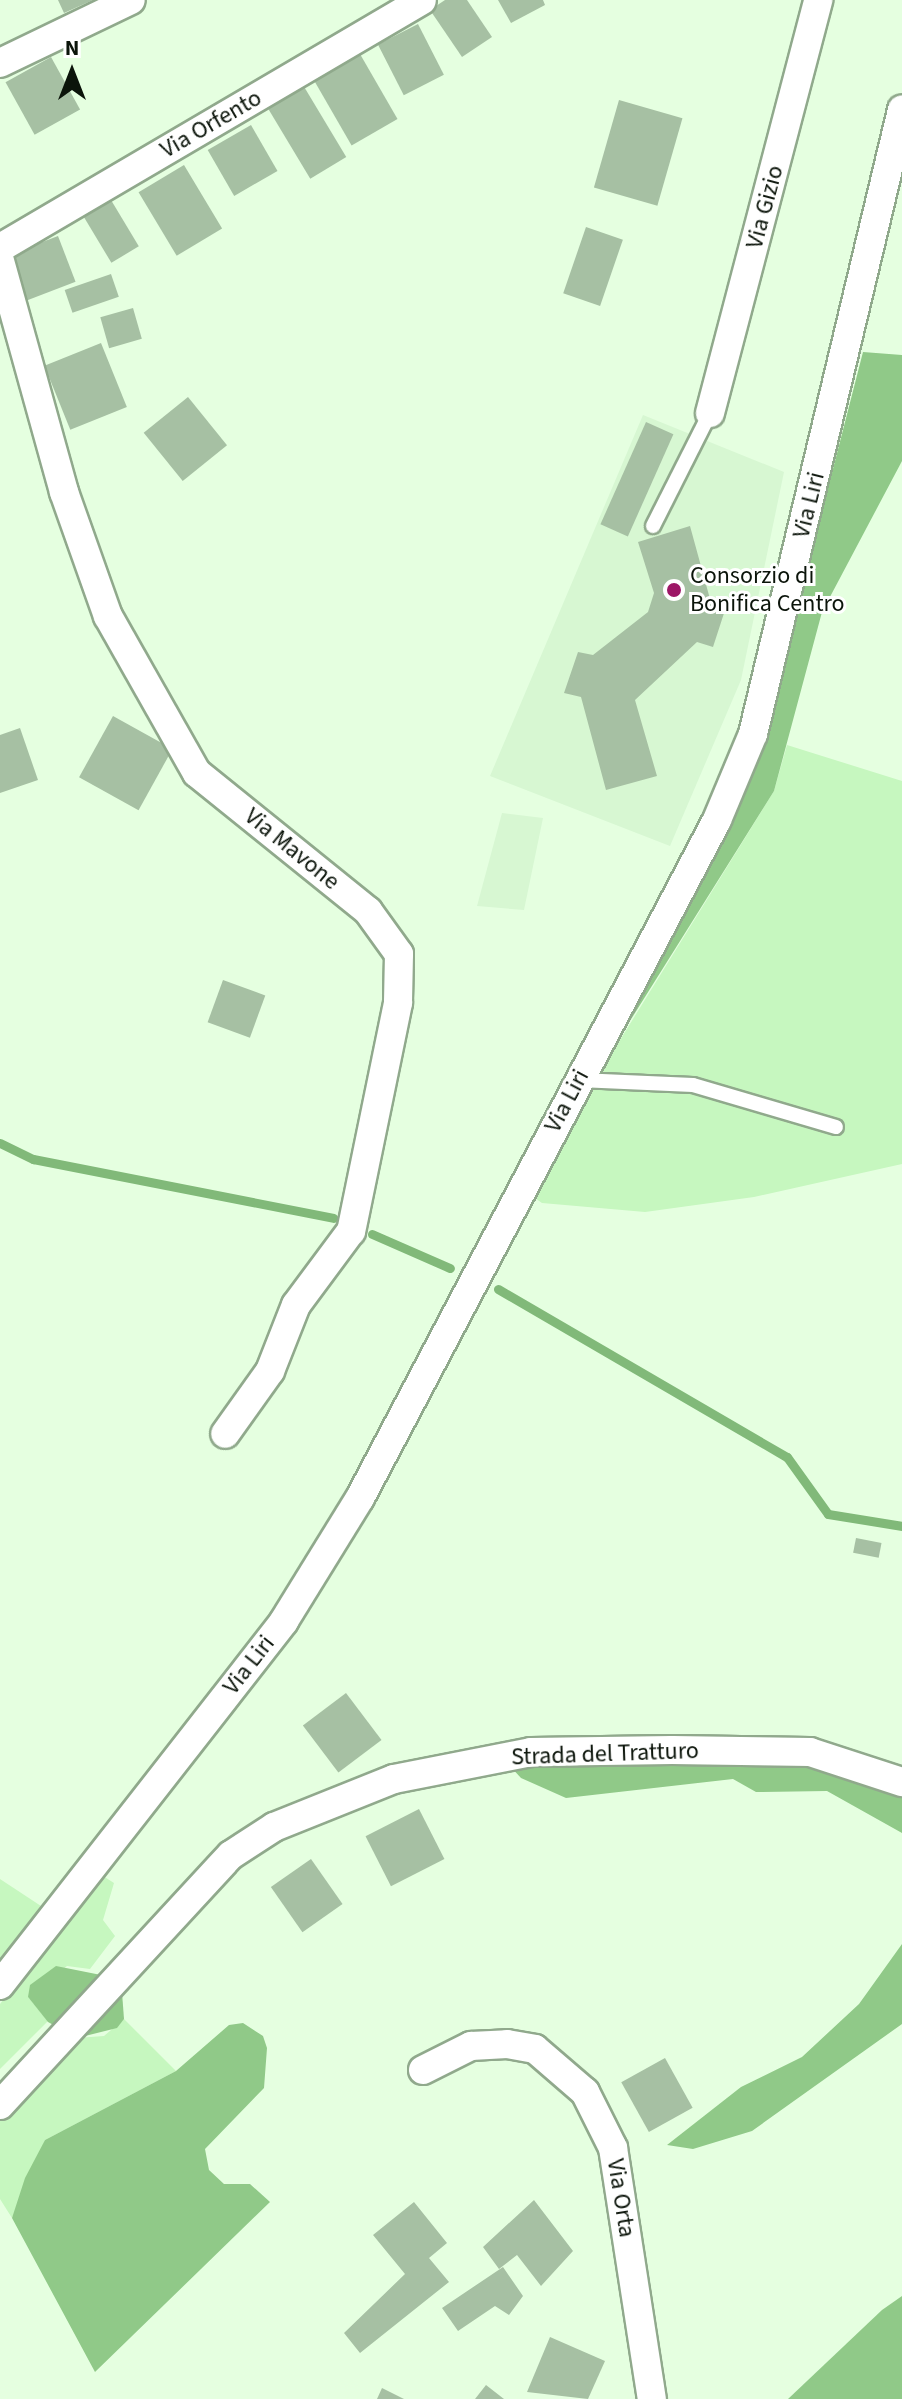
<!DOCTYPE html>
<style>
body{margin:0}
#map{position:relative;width:902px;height:2399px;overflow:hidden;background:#e5ffe0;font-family:"Source Sans 3",sans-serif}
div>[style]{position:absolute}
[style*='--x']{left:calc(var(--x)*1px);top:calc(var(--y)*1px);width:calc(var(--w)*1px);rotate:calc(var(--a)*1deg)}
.built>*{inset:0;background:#d7f7d2}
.green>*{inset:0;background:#c6f7bf}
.forest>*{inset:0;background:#90c988}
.stream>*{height:9px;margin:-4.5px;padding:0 4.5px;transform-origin:4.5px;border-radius:4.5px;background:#81b979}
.building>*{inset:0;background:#a6c0a3;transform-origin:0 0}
.roads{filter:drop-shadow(2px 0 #90a98c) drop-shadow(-2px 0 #90a98c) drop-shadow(0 2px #90a98c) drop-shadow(0 -2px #90a98c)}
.lane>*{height:14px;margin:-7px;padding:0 7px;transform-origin:7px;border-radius:7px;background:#fff}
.street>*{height:28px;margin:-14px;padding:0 14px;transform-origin:14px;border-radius:14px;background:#fff}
.dots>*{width:22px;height:22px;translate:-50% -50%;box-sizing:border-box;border:4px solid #fff;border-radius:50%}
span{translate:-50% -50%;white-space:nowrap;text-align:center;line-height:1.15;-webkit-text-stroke:6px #fff;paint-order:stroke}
.street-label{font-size:24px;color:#0b140a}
.poi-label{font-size:24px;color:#0b140a}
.left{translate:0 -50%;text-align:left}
.north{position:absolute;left:32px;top:32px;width:80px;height:80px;-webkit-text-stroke:6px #fff;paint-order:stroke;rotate:0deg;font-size:22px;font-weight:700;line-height:32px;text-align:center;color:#0b140a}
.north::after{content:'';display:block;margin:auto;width:28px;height:36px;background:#0b140a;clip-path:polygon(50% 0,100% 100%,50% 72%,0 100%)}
</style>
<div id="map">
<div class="built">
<div style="clip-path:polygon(643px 415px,784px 472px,741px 680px,670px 846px,490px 776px)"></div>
<div style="clip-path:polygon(502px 813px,543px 818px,524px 910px,477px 906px)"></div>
</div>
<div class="green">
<div style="clip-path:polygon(787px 745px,902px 781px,902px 1164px,754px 1197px,645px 1212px,542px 1203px,526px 1192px,774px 791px)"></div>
<div style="clip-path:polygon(103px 1876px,114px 1883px,103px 1920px,115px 1936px,90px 1969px,67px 1966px,28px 1997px,48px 2021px,0 2069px,0 2004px)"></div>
<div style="clip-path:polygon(0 1879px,41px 1906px,0 1959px)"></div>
<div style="clip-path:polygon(124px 2019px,176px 2071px,45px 2140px,12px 2218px,0 2199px,0 2112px,77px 2038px,104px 2036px)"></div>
</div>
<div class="forest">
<div style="clip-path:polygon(863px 352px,902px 355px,902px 461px,822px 612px,774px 791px,603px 1064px,762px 745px)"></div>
<div style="clip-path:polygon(814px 1761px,902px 1789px,902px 1833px,827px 1791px,756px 1792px,733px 1779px,566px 1798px,521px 1778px,507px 1763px)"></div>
<div style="clip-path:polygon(902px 1944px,902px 2024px,752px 2131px,693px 2149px,667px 2145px,741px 2087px,802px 2057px,859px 2004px)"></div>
<div style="clip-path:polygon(56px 1966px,121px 1979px,124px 2019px,117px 2028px,77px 2038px,48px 2022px,28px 1997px,30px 1985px)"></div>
<div style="clip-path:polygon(243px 2023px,263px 2036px,267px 2048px,264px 2088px,205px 2149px,209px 2170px,224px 2184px,250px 2184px,270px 2202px,95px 2372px,12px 2218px,25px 2178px,45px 2140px,176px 2071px,229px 2025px)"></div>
<div style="clip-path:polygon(902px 2296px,902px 2399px,788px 2399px,882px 2310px)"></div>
</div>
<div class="stream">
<div style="--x:0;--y:1143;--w:37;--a:26"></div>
<div style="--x:33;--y:1159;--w:306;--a:11.1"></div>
<div style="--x:372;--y:1234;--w:85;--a:23.6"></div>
<div style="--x:498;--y:1289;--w:334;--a:30.2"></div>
<div style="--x:787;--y:1457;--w:70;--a:54.3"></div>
<div style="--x:828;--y:1514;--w:75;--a:9.2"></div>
</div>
<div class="building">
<div style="clip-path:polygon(58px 0,93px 0,64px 13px)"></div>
<div style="clip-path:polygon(445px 0,467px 0,492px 37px,462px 57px,430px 10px)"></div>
<div style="clip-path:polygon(498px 0,543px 0,545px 5px,511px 23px)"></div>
<div style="left:418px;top:24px;width:57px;height:45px;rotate:63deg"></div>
<div style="left:360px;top:54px;width:75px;height:53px;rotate:60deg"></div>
<div style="left:51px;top:57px;width:60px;height:52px;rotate:61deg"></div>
<div style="left:303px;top:85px;width:84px;height:42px;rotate:59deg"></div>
<div style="left:619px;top:100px;width:66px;height:91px;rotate:16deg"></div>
<div style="left:251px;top:125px;width:53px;height:50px;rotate:60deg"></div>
<div style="left:184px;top:165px;width:74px;height:53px;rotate:59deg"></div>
<div style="left:111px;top:200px;width:54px;height:32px;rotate:59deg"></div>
<div style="left:586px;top:227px;width:39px;height:70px;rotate:19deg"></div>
<div style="left:58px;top:236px;width:49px;height:53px;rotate:69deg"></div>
<div style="left:111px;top:274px;width:24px;height:49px;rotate:71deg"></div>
<div style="left:133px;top:308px;width:32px;height:34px;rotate:74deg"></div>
<div style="left:101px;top:343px;width:69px;height:61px;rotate:68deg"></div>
<div style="left:188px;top:397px;width:62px;height:57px;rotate:51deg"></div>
<div style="left:646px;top:422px;width:30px;height:112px;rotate:24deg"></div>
<div style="clip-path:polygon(690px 526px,710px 599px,727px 604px,713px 647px,697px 642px,635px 700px,657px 776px,606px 790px,581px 697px,564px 693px,578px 652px,593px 655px,648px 612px,654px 593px,638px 542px)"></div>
<div style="left:113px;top:716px;width:68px;height:70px;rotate:29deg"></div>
<div style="clip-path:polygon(20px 728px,38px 780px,0 793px,0 735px)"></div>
<div style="left:223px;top:980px;width:45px;height:45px;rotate:20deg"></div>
<div style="left:856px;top:1538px;width:26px;height:15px;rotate:11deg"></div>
<div style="left:346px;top:1693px;width:59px;height:54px;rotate:53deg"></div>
<div style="left:419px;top:1809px;width:56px;height:60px;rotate:63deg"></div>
<div style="left:311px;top:1859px;width:55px;height:49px;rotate:55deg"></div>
<div style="left:665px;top:2058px;width:57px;height:50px;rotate:61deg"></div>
<div style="clip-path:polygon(534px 2200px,573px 2251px,541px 2286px,517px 2255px,499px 2269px,483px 2247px)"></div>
<div style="clip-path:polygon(414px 2202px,447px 2243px,429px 2258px,449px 2282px,360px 2353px,344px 2333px,405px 2274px,373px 2235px)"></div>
<div style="clip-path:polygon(503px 2267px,523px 2296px,509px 2315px,495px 2306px,458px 2331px,442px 2308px)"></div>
<div style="clip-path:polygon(550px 2337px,605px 2361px,588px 2399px,527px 2392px)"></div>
<div style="clip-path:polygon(486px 2385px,504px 2399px,475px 2399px)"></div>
<div style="clip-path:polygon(382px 2388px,404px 2399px,377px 2399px)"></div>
</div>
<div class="roads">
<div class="lane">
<div style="--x:653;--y:526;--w:127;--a:-63.2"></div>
<div style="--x:579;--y:1080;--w:114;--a:2.5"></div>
<div style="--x:693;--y:1085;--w:149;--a:16.4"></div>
</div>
<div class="street">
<div style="--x:0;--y:63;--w:145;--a:-25.7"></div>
<div style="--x:0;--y:248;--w:489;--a:-30.4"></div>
<div style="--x:0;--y:261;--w:240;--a:74.5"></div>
<div style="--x:64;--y:492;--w:132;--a:70.5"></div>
<div style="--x:108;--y:616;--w:180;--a:60.5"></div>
<div style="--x:197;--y:773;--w:220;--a:38.9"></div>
<div style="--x:368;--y:911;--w:53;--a:54.2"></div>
<div style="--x:399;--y:954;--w:49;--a:91.2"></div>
<div style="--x:398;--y:1003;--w:233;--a:101.6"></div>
<div style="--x:351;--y:1231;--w:92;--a:126.6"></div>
<div style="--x:296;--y:1305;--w:71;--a:111.5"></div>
<div style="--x:270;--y:1371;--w:77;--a:125.5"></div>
<div style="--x:710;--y:413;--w:427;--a:-75.3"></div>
<div style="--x:0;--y:1985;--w:462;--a:-52"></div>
<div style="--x:284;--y:1621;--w:145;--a:-58.3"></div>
<div style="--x:360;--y:1498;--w:766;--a:-62.23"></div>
<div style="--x:717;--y:820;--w:93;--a:-67.3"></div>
<div style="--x:753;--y:734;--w:642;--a:-76.57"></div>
<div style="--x:423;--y:2070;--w:54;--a:-26.6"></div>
<div style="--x:471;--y:2046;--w:36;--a:-3"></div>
<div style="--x:507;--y:2044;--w:28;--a:10"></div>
<div style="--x:535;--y:2049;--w:66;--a:40.7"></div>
<div style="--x:585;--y:2092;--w:63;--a:63.4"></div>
<div style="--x:613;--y:2148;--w:254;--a:81.2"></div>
<div style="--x:0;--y:2105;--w:340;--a:-47.3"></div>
<div style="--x:231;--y:1855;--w:51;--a:-33.1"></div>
<div style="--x:274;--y:1827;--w:129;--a:-21.8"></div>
<div style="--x:394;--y:1779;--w:140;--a:-11.1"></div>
<div style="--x:531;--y:1752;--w:141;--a:-0.8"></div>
<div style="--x:672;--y:1750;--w:138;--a:0.8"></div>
<div style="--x:810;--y:1752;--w:97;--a:18.1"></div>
</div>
</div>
<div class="dots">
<div style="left:674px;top:590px;background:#9d1666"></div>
</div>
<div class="street-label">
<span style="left:211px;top:124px;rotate:-30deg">Via Orfento</span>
<span style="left:765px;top:207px;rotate:-75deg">Via Gizio</span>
<span style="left:809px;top:505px;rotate:-76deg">Via Liri</span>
<span style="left:292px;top:849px;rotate:39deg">Via Mavone</span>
<span style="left:567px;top:1101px;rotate:-62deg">Via Liri</span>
<span style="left:249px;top:1665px;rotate:-52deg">Via Liri</span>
<span style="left:605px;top:1754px;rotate:-2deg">Strada del Tratturo</span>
<span style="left:621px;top:2198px;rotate:81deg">Via Orta</span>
</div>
<div class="poi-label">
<span class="left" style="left:690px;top:590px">Consorzio di<br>Bonifica Centro</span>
</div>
<div class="north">N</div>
</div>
